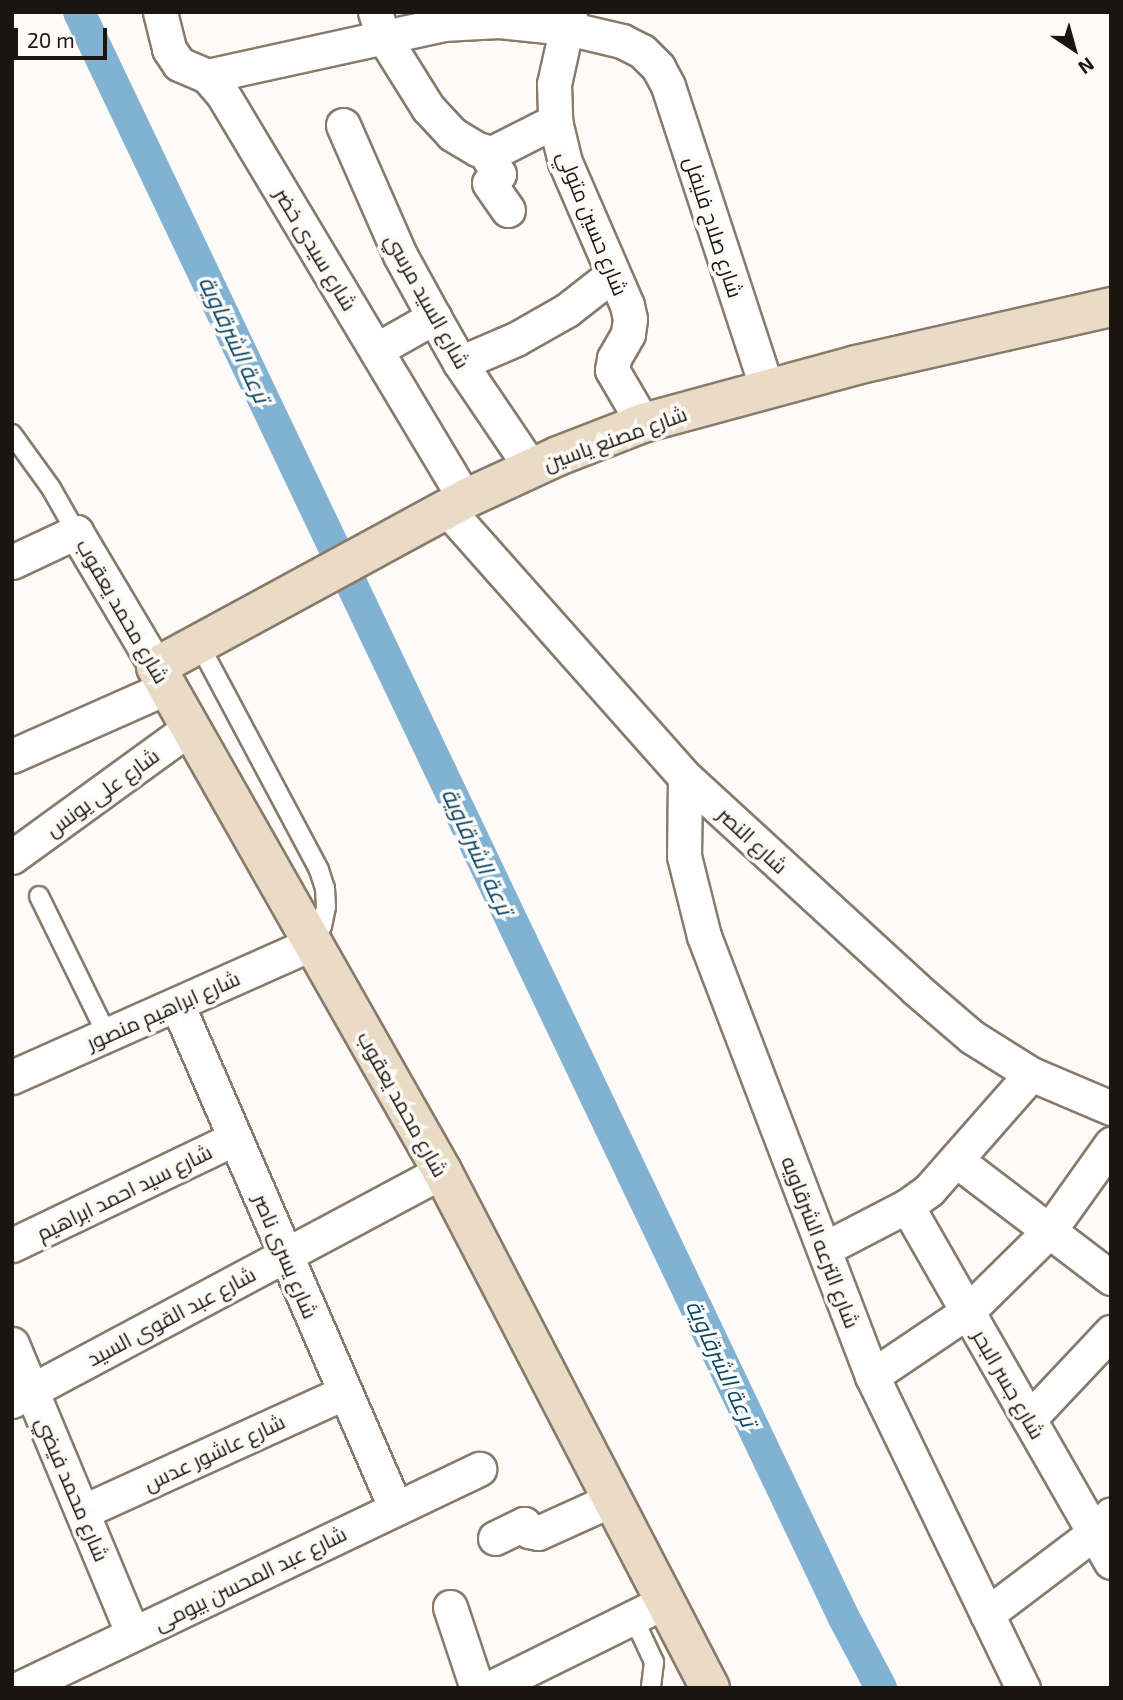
<!DOCTYPE html>
<meta charset="utf-8">
<style>
body{margin:0}
#map{position:relative;width:1123px;height:1700px;overflow:hidden;background:#fdfaf7;font-family:"Exo 2",Cairo,sans-serif}
div>[style]{position:absolute}
[style*='--x']{left:calc(var(--x)*1px);top:calc(var(--y)*1px);width:calc(var(--w)*1px);rotate:calc(var(--a)*1deg)}
.canal>*{height:32px;margin:-16px;padding:0 16px;transform-origin:16px;border-radius:16px;background:#81b2d2}
.roads{filter:drop-shadow(2px 0 #887b6b) drop-shadow(-2px 0 #887b6b) drop-shadow(0 2px #887b6b) drop-shadow(0 -2px #887b6b)}
.service>*{height:18px;margin:-9px;padding:0 9px;transform-origin:9px;border-radius:9px;background:#fff}
.minor>*{height:33px;margin:-16.5px;padding:0 16.5px;transform-origin:16.5px;border-radius:16.5px;background:#fff}
.secondary>*{height:38px;margin:-19px;padding:0 19px;transform-origin:19px;border-radius:19px;background:#eadbc6}
span{translate:-50% -50%;white-space:nowrap;text-align:center;line-height:1.15;-webkit-text-stroke:7px #fdfaf7;paint-order:stroke}
.street-label{font-size:21px;color:#1a150f}
.water-label{font-size:23px;color:#064766;font-style:italic}
.frame{position:absolute;inset:0;border:14px solid #1a150f;pointer-events:none}
.north{position:absolute;left:1039px;top:14px;width:70px;height:70px;-webkit-text-stroke:5px #fdfaf7;paint-order:stroke;rotate:144deg;font-size:19px;font-weight:700;line-height:28px;text-align:center;color:#1a150f}
.north::after{content:'';display:block;margin:auto;width:24px;height:32px;background:#1a150f;clip-path:polygon(50% 0,100% 100%,50% 72%,0 100%)}
.scale{position:absolute;left:14px;top:28px;width:93px;height:32px;box-sizing:border-box;border:4px solid #1a150f;border-top:0;padding-left:9px;font-size:21px;line-height:24px;white-space:nowrap;color:#1a150f;-webkit-text-stroke:5px #fdfaf7;paint-order:stroke}
</style>
<div id="map">
<div class="canal">
<div style="--x:79;--y:12;--w:1779;--a:64.53"></div>
<div style="--x:844;--y:1618;--w:79;--a:62.1"></div>
</div>
<div class="roads">
<div class="service">
<div style="--x:12;--y:434;--w:67;--a:54.2"></div>
<div style="--x:51;--y:488;--w:51;--a:60.4"></div>
<div style="--x:199;--y:644;--w:256;--a:62"></div>
<div style="--x:319;--y:870;--w:19;--a:72"></div>
<div style="--x:325;--y:888;--w:19;--a:87"></div>
<div style="--x:326;--y:907;--w:19;--a:102"></div>
<div style="--x:322;--y:926;--w:19;--a:118"></div>
<div style="--x:39;--y:896;--w:155;--a:63.9"></div>
<div style="--x:633;--y:1617;--w:50;--a:65"></div>
<div style="--x:654;--y:1662;--w:26;--a:97"></div>
</div>
<div class="minor">
<div style="--x:160;--y:12;--w:38;--a:76"></div>
<div style="--x:169;--y:49;--w:18;--a:56"></div>
<div style="--x:179;--y:64;--w:30;--a:23"></div>
<div style="--x:207;--y:76;--w:23;--a:49"></div>
<div style="--x:222;--y:93;--w:473;--a:59.1"></div>
<div style="--x:375;--y:12;--w:25;--a:72"></div>
<div style="--x:383;--y:36;--w:85;--a:58"></div>
<div style="--x:428;--y:108;--w:35;--a:47"></div>
<div style="--x:452;--y:134;--w:29;--a:31"></div>
<div style="--x:477;--y:149;--w:16;--a:15"></div>
<div style="--x:492;--y:153;--w:71;--a:-26.9"></div>
<div style="--x:570;--y:12;--w:74;--a:102.5"></div>
<div style="--x:554;--y:84;--w:37;--a:88"></div>
<div style="--x:555;--y:121;--w:42;--a:76.3"></div>
<div style="--x:565;--y:162;--w:156;--a:66.6"></div>
<div style="--x:627;--y:305;--w:14;--a:78"></div>
<div style="--x:630;--y:319;--w:15;--a:98"></div>
<div style="--x:628;--y:334;--w:28;--a:120"></div>
<div style="--x:614;--y:358;--w:12;--a:99"></div>
<div style="--x:612;--y:370;--w:61;--a:59.7"></div>
<div style="--x:207;--y:76;--w:242;--a:-12.4"></div>
<div style="--x:443;--y:24;--w:56;--a:-3.1"></div>
<div style="--x:499;--y:21;--w:68;--a:5.9"></div>
<div style="--x:567;--y:28;--w:57;--a:13.3"></div>
<div style="--x:622;--y:41;--w:22;--a:27"></div>
<div style="--x:642;--y:51;--w:23;--a:45"></div>
<div style="--x:658;--y:67;--w:21;--a:62"></div>
<div style="--x:668;--y:86;--w:319;--a:71.9"></div>
<div style="--x:343;--y:125;--w:142;--a:66.3"></div>
<div style="--x:400;--y:255;--w:71;--a:61.3"></div>
<div style="--x:434;--y:317;--w:53;--a:60.5"></div>
<div style="--x:460;--y:363;--w:127;--a:55.9"></div>
<div style="--x:485;--y:152;--w:26;--a:58"></div>
<div style="--x:499;--y:174;--w:13;--a:138"></div>
<div style="--x:489;--y:183;--w:33;--a:55"></div>
<div style="--x:376;--y:350;--w:67;--a:-29.6"></div>
<div style="--x:460;--y:363;--w:61;--a:-23.2"></div>
<div style="--x:516;--y:339;--w:59;--a:-29.6"></div>
<div style="--x:567;--y:310;--w:58;--a:-38"></div>
<div style="--x:447;--y:509;--w:358;--a:48.4"></div>
<div style="--x:685;--y:777;--w:314;--a:42.5"></div>
<div style="--x:916;--y:989;--w:74;--a:40.6"></div>
<div style="--x:972;--y:1037;--w:70;--a:32.1"></div>
<div style="--x:1031;--y:1074;--w:87;--a:23"></div>
<div style="--x:12;--y:562;--w:71;--a:-25.1"></div>
<div style="--x:76;--y:532;--w:157;--a:59.3"></div>
<div style="--x:12;--y:756;--w:171;--a:-23.9"></div>
<div style="--x:685;--y:777;--w:79;--a:90.7"></div>
<div style="--x:684;--y:856;--w:82;--a:76"></div>
<div style="--x:704;--y:936;--w:471;--a:69.1"></div>
<div style="--x:872;--y:1376;--w:347;--a:64.2"></div>
<div style="--x:12;--y:857;--w:221;--a:-36"></div>
<div style="--x:177;--y:1004;--w:550;--a:66.56"></div>
<div style="--x:12;--y:1077;--w:329;--a:-24"></div>
<div style="--x:956;--y:1160;--w:195;--a:37.3"></div>
<div style="--x:907;--y:1206;--w:410;--a:60.2"></div>
<div style="--x:12;--y:1245;--w:247;--a:-25.6"></div>
<div style="--x:824;--y:1249;--w:93;--a:-27.4"></div>
<div style="--x:907;--y:1206;--w:27;--a:-36"></div>
<div style="--x:929;--y:1190;--w:154;--a:-48.7"></div>
<div style="--x:12;--y:1344;--w:314;--a:67.4"></div>
<div style="--x:872;--y:1376;--w:115;--a:-34"></div>
<div style="--x:967;--y:1312;--w:115;--a:-44.6"></div>
<div style="--x:1049;--y:1231;--w:107;--a:-54.5"></div>
<div style="--x:12;--y:1401;--w:488;--a:-28.1"></div>
<div style="--x:1029;--y:1419;--w:120;--a:-46.7"></div>
<div style="--x:82;--y:1512;--w:289;--a:-24.5"></div>
<div style="--x:495;--y:1538;--w:32;--a:-26"></div>
<div style="--x:524;--y:1524;--w:9;--a:54"></div>
<div style="--x:529;--y:1531;--w:9;--a:13"></div>
<div style="--x:538;--y:1533;--w:80;--a:-24.3"></div>
<div style="--x:450;--y:1607;--w:85;--a:71.6"></div>
<div style="--x:987;--y:1614;--w:134;--a:-37.1"></div>
<div style="--x:1094;--y:1533;--w:25;--a:-48"></div>
<div style="--x:20;--y:1688;--w:509;--a:-25.51"></div>
<div style="--x:490;--y:1688;--w:194;--a:-26.3"></div>
</div>
<div class="secondary">
<div style="--x:710;--y:1688;--w:582;--a:-117.4"></div>
<div style="--x:442;--y:1171;--w:579;--a:-119.57"></div>
<div style="--x:156;--y:667;--w:352;--a:-28.5"></div>
<div style="--x:465;--y:499;--w:102;--a:-24.8"></div>
<div style="--x:558;--y:456;--w:91;--a:-21.2"></div>
<div style="--x:643;--y:423;--w:221;--a:-15.2"></div>
<div style="--x:856;--y:365;--w:262;--a:-12.8"></div>
</div>
</div>
<div class="street-label">
<span style="left:593px;top:223px;rotate:68deg">شارع حسين متولي</span>
<span style="left:714px;top:227px;rotate:72deg">شارع صلاح فليفل</span>
<span style="left:316px;top:249px;rotate:59deg">شارع سيدى خضر</span>
<span style="left:428px;top:301px;rotate:61deg">شارع السيد مرسي</span>
<span style="left:615px;top:438px;rotate:-20deg">شارع مصنع ياسين</span>
<span style="left:123px;top:611px;rotate:60deg">شارع محمد يعقوب</span>
<span style="left:102px;top:792px;rotate:-36deg">شارع على يونس</span>
<span style="left:753px;top:840px;rotate:43deg">شارع النصر</span>
<span style="left:163px;top:1010px;rotate:-24deg">شارع ابراهيم منصور</span>
<span style="left:403px;top:1104px;rotate:61deg">شارع محمد يعقوب</span>
<span style="left:124px;top:1192px;rotate:-26deg">شارع سيد احمد ابراهيم</span>
<span style="left:821px;top:1242px;rotate:69deg">شارع الترعه الشرقاويه</span>
<span style="left:286px;top:1256px;rotate:67deg">شارع يسرى ناصر</span>
<span style="left:171px;top:1316px;rotate:-28deg">شارع عبد القوى السيد</span>
<span style="left:1009px;top:1384px;rotate:60deg">شارع جسر البحر</span>
<span style="left:214px;top:1452px;rotate:-25deg">شارع عاشور عدس</span>
<span style="left:73px;top:1489px;rotate:67deg">شارع محمد فيضي</span>
<span style="left:250px;top:1578px;rotate:-26deg">شارع عبد المحسن بيومى</span>
</div>
<div class="water-label">
<span style="left:235px;top:339px;rotate:65deg">ترعة الشرقاوية</span>
<span style="left:478px;top:851px;rotate:65deg">ترعة الشرقاوية</span>
<span style="left:722px;top:1363px;rotate:65deg">ترعة الشرقاوية</span>
</div>
<div class="frame"></div>
<div class="north">N</div>
<div class="scale">20 m</div>
</div>
